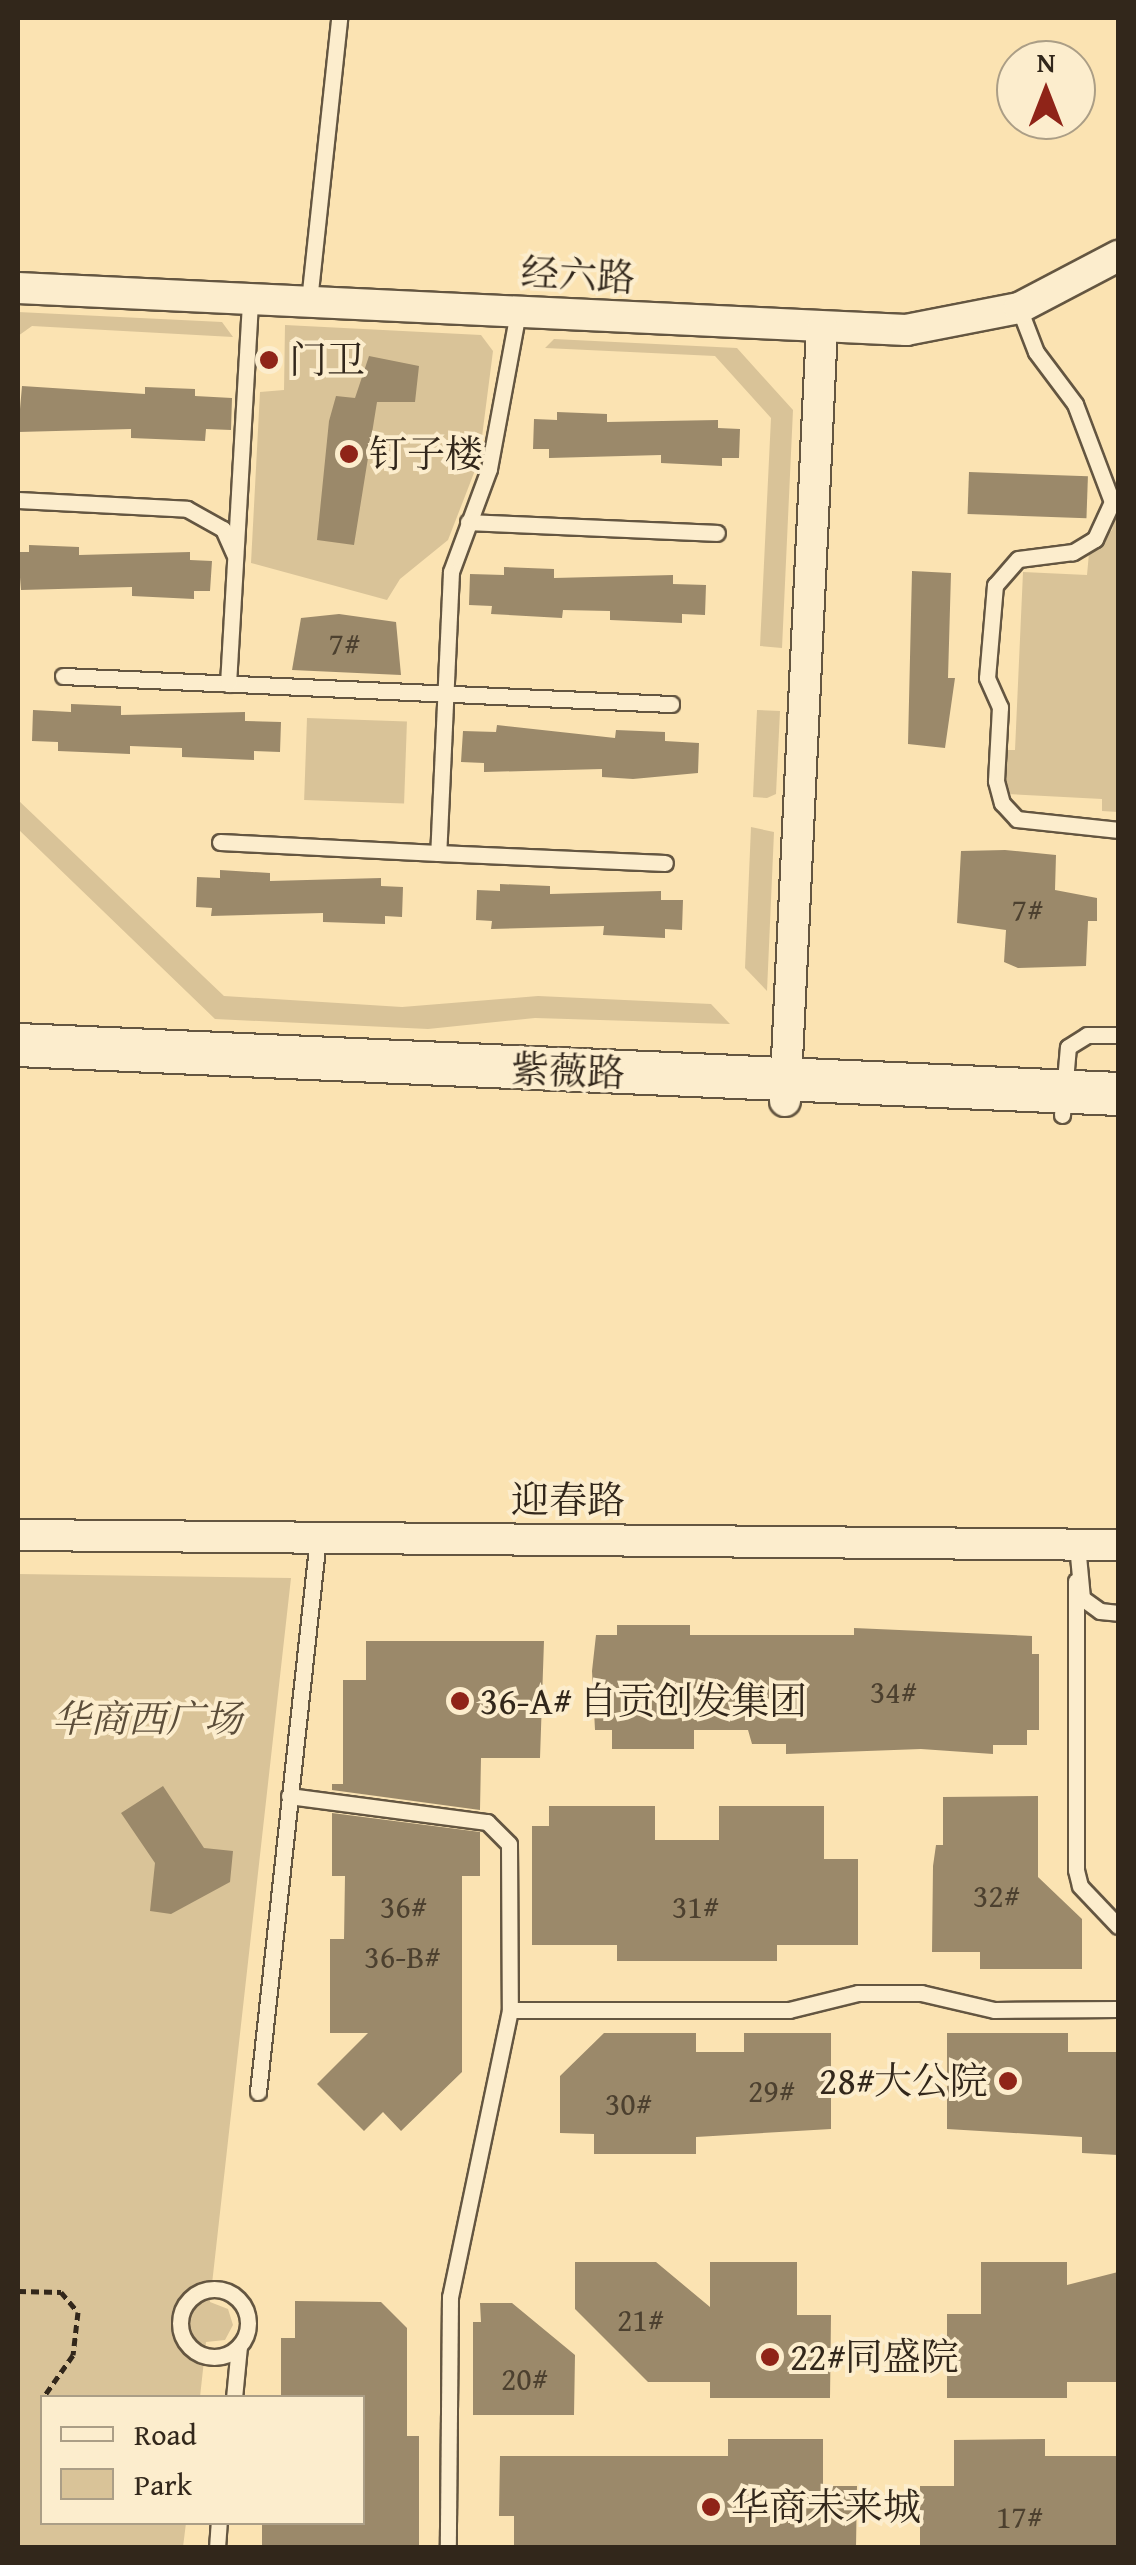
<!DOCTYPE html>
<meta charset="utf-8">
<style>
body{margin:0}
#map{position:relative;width:1136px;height:2565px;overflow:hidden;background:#fbe3b2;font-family:"Gentium Book Plus","Noto Serif SC",serif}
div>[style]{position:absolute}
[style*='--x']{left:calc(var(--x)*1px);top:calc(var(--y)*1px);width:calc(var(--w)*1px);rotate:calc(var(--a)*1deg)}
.green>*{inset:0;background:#d9c398;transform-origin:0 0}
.building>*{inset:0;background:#9b896a;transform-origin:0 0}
.path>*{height:5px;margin-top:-2.5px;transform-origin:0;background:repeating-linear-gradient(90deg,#32271b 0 8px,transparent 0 13px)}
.roads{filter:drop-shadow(2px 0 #645641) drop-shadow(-2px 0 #645641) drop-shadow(0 2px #645641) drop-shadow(0 -2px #645641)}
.lane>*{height:15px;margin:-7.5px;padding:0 7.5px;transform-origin:7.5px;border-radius:7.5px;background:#fcedcd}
.lane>.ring{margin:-7.5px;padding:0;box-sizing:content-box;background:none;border:15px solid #fcedcd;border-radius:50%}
.street>*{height:30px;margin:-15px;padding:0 15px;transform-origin:15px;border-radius:15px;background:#fcedcd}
.secondary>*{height:42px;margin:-21px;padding:0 21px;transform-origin:21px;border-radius:21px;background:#fcedcd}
.dots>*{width:28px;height:28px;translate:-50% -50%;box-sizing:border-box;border:5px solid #fcedcd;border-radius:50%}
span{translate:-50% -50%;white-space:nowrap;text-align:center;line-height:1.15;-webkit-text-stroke:8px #fcedcd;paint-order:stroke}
.number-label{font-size:32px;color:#4c402f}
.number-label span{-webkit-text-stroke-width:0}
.street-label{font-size:38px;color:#32271b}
.poi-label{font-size:38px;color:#32271b}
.left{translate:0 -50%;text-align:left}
.right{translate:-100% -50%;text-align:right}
.park-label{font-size:38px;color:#5c4e3a;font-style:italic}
.frame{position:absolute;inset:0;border:20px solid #32271b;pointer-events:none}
.legend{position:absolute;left:40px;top:2395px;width:325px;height:130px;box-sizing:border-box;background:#fcedcd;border:2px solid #ab9e86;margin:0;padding:12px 18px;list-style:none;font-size:30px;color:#32271b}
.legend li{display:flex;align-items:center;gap:20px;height:50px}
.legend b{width:50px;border:2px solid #ab9e86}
.north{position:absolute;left:996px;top:40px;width:100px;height:100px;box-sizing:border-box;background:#fcedcd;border:2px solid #ab9e86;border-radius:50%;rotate:0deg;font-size:28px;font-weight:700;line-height:40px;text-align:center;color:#32271b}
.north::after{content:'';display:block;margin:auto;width:35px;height:45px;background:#8f2418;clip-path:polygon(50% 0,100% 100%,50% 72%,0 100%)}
</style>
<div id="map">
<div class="green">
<div style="clip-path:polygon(18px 312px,222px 322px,233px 337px,32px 326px,18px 336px)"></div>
<div style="clip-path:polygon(285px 325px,481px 335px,493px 351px,479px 460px,448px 540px,400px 579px,387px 600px,251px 563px,260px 392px,284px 390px)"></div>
<div style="clip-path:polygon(554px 339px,737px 348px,793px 410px,782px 648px,760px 646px,771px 418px,715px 356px,545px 348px)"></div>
<div style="clip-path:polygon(1118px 510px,1118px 812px,1102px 811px,1102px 799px,1007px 794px,1005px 750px,1015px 750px,1023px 572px,1087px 575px,1089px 553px,1112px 530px)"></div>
<div style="clip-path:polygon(757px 710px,780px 711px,776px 794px,767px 798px,753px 797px)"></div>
<div style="left:307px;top:718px;width:100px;height:82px;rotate:2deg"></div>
<div style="clip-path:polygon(18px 800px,224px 996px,402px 1007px,538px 996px,711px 1004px,730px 1024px,535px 1018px,428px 1029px,215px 1019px,18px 829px)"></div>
<div style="clip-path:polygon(751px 827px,774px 832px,767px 991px,745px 968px)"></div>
<div style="clip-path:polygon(18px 1574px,291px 1578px,210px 2302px,228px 2309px,233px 2325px,225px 2340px,206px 2342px,200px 2397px,42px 2398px,42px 2522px,186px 2523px,183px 2547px,18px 2548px)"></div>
</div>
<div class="building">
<div style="clip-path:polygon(369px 356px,419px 366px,415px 402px,377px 402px,354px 545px,317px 540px,329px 421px,336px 396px,355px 398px)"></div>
<div style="clip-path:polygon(22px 386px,145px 394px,145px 387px,195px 389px,195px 396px,232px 398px,231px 430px,206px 429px,205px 441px,131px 438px,131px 429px,18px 432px)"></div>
<div style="clip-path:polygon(557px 412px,607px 414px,607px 422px,718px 420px,718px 428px,740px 429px,739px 458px,722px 458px,722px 466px,661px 463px,661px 455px,549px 458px,549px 449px,533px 449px,534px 419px,557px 420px)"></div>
<div style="left:969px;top:472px;width:119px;height:42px;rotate:2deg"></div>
<div style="clip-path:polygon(29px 545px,79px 547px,79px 555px,190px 552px,190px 560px,212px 561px,210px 591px,194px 591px,194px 599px,132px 596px,132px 587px,21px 590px,18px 552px,29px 552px)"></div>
<div style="clip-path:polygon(504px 567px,554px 569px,554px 578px,673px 575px,673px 584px,706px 585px,705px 615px,682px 614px,682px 623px,610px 620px,610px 611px,563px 610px,562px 618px,491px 614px,492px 606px,469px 605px,470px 574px,504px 575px)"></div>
<div style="clip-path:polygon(912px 571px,951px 573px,948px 678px,955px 678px,945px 748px,908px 744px)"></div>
<div style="clip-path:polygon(339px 614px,396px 622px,401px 675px,292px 670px,301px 618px)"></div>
<div style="clip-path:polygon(71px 704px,121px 706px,121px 715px,245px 712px,245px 721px,281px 722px,280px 752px,254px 751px,254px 760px,182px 757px,182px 748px,130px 746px,130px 754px,58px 751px,58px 742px,32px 741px,33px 710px,71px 712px)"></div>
<div style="clip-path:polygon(497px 725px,615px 738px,616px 730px,665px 732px,665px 741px,699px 743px,698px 773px,633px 779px,602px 777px,602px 769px,484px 772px,484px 763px,461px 762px,463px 731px,496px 732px)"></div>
<div style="clip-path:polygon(1005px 850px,1056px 855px,1055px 890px,1097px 898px,1097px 921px,1088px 921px,1086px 966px,1018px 968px,1004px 962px,1006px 930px,957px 923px,961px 851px)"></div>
<div style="clip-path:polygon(220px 870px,270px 873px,270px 881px,381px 878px,381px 886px,403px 887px,402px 917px,385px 916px,385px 924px,323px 922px,323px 913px,211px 916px,212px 908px,196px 907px,197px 877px,220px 878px)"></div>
<div style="clip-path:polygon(500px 884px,550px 886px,550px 894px,661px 891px,661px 900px,683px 900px,682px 930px,665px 929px,665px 938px,603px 935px,604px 926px,491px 929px,492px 921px,476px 920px,477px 890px,500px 891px)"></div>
<div style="clip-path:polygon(617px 1625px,690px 1625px,690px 1635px,854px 1635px,854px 1628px,1032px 1636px,1032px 1654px,1039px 1654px,1039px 1730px,1027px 1730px,1027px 1745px,993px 1745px,993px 1754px,921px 1749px,786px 1754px,786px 1744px,752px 1744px,748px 1730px,694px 1730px,694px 1749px,612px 1749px,612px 1730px,595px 1730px,592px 1671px,596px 1635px,617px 1635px)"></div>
<div style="clip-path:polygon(366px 1641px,544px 1641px,540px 1758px,481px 1758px,480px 1810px,332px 1790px,332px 1784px,343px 1784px,343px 1680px,366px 1680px)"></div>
<div style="clip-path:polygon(163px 1786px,204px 1848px,233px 1851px,230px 1882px,171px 1914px,150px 1911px,155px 1863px,121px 1813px)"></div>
<div style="clip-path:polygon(1038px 1796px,1038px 1877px,1082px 1919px,1082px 1969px,980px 1969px,980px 1952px,932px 1952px,933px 1866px,936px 1845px,943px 1845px,943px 1797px)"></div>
<div style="clip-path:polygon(549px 1806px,655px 1806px,655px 1840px,719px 1840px,719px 1806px,824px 1806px,824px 1859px,858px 1859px,858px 1945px,777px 1945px,777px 1961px,617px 1961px,617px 1945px,532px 1945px,532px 1826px,549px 1826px)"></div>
<div style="clip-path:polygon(332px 1813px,480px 1832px,480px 1876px,462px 1876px,462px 2072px,401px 2131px,383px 2112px,364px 2131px,317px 2084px,368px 2033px,330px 2033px,330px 1939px,344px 1939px,345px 1876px,332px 1876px)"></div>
<div style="clip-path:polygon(604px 2033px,696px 2033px,696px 2052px,744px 2052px,744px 2033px,831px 2033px,831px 2129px,696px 2137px,696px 2154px,594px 2154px,594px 2134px,560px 2133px,560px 2076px)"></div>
<div style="clip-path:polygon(947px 2033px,1068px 2033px,1068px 2052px,1118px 2052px,1118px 2155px,1082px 2153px,1082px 2137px,947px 2129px)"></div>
<div style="clip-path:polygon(575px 2262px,656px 2262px,710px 2307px,710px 2262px,797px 2262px,797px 2315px,831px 2315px,830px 2398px,710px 2398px,710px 2382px,648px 2382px,575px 2309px)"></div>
<div style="clip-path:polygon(981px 2262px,1067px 2262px,1067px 2285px,1118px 2272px,1118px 2382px,1067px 2382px,1067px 2398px,947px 2398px,947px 2314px,981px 2314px)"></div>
<div style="clip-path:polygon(295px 2301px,381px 2302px,407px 2328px,407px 2436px,419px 2436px,419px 2548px,262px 2548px,262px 2522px,362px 2522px,362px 2398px,281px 2398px,281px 2338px,295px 2338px)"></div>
<div style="clip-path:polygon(480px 2303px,512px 2303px,575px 2355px,574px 2415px,473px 2415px,473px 2322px,481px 2322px)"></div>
<div style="clip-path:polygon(728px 2439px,823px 2439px,823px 2486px,857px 2486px,856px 2548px,514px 2548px,514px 2516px,499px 2516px,500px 2456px,728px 2456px)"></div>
<div style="clip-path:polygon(1045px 2439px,1045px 2456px,1118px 2456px,1118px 2548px,920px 2548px,920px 2486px,954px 2486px,954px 2440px)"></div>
</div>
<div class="path">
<div style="--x:18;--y:2291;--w:43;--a:1.3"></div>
<div style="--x:61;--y:2292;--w:26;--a:50"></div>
<div style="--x:78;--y:2312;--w:43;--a:96.6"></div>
<div style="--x:73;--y:2355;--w:49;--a:125"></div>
</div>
<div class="roads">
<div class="lane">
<div style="--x:309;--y:301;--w:285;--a:-83.9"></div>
<div style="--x:1019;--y:308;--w:47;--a:68.9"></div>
<div style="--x:1036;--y:352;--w:65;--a:53.1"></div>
<div style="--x:1075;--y:404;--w:105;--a:69.3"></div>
<div style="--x:1112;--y:502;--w:41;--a:114.7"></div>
<div style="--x:1095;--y:539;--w:26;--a:149"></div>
<div style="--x:1073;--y:552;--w:55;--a:172.7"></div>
<div style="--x:1018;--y:559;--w:35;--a:131"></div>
<div style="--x:995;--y:585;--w:93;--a:94.9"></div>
<div style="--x:987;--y:678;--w:32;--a:66"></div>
<div style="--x:1000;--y:707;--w:74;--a:93.1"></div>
<div style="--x:996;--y:781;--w:23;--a:75"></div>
<div style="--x:1002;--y:803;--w:22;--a:47"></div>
<div style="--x:1017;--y:819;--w:102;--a:6.2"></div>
<div style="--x:518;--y:312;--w:160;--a:100.5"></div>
<div style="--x:489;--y:469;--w:110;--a:110.3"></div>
<div style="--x:451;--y:572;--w:281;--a:92.6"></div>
<div style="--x:438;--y:853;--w:227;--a:2.5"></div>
<div style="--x:18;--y:500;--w:169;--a:3"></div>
<div style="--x:187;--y:509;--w:41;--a:29.1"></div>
<div style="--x:223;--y:529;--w:27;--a:66"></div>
<div style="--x:468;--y:522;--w:249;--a:2.5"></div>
<div style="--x:63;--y:676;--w:609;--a:2.64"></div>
<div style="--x:228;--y:684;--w:387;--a:-86.7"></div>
<div style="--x:220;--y:842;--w:218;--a:2.9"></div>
<div style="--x:1062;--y:1115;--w:68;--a:-85"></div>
<div style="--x:1068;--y:1047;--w:22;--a:-32"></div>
<div style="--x:1087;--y:1035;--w:31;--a:0"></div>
<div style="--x:1077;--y:1545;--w:53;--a:84.6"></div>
<div style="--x:1082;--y:1598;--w:22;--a:36"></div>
<div style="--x:1100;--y:1611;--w:18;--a:6"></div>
<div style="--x:1076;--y:1581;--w:289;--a:90"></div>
<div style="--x:1076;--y:1870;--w:16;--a:76"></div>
<div style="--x:1080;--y:1886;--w:55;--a:46.5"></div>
<div style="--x:289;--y:1796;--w:200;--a:7.5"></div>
<div style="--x:487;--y:1822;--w:31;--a:45"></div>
<div style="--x:509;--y:1844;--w:166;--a:89.7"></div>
<div style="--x:510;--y:2010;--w:293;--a:101.8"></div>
<div style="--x:450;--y:2297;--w:251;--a:90.5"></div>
<div style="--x:510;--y:2010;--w:279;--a:0"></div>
<div style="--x:789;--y:2010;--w:71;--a:-13.8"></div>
<div style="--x:858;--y:1993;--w:63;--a:0"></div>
<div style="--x:921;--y:1993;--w:75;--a:13.1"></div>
<div style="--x:994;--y:2010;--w:124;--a:-0.5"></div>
<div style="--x:258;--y:2092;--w:557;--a:-83.82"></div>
<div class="ring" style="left:180px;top:2289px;width:53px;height:53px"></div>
<div style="--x:234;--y:2398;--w:52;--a:-84.5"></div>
<div style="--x:217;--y:2548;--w:26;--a:-86"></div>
</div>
<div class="street">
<div style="--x:18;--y:288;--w:889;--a:2.71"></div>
<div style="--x:906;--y:330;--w:115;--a:-11"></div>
<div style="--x:1019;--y:308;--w:112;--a:-27.7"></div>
<div style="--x:785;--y:1101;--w:774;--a:-87.26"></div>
<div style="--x:18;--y:1535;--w:1100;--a:0.52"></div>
</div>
<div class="secondary">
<div style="--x:18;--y:1045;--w:1101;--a:2.55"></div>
</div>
</div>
<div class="dots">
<div style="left:269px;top:360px;background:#8f2418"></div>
<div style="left:349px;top:454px;background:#8f2418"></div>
<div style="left:460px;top:1701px;background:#8f2418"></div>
<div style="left:1008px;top:2081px;background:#8f2418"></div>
<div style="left:770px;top:2357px;background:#8f2418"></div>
<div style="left:711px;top:2507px;background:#8f2418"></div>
</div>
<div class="number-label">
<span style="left:344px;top:644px">7#</span>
<span style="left:1027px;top:910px">7#</span>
<span style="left:893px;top:1692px">34#</span>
<span style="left:996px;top:1896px">32#</span>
<span style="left:403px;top:1907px">36#</span>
<span style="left:695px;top:1907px">31#</span>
<span style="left:402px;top:1957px">36-B#</span>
<span style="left:771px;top:2091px">29#</span>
<span style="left:628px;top:2104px">30#</span>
<span style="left:640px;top:2320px">21#</span>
<span style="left:524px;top:2379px">20#</span>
<span style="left:1019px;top:2517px">17#</span>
</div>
<div class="street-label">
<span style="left:578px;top:275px;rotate:3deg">经六路</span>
<span style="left:568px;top:1071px;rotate:2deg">紫薇路</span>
<span style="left:568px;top:1500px">迎春路</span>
</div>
<div class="poi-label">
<span class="left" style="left:289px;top:360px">门卫</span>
<span class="left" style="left:369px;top:454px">钉子楼</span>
<span class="left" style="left:480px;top:1701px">36-A# 自贡创发集团</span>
<span class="right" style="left:988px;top:2081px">28#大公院</span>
<span class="left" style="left:790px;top:2357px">22#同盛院</span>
<span class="left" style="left:731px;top:2507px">华商未来城</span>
</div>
<div class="park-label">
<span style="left:147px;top:1719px">华商西广场</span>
</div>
<div class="frame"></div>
<ul class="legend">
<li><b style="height:12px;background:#fcedcd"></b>Road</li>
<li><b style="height:28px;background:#d9c398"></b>Park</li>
</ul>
<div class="north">N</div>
</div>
